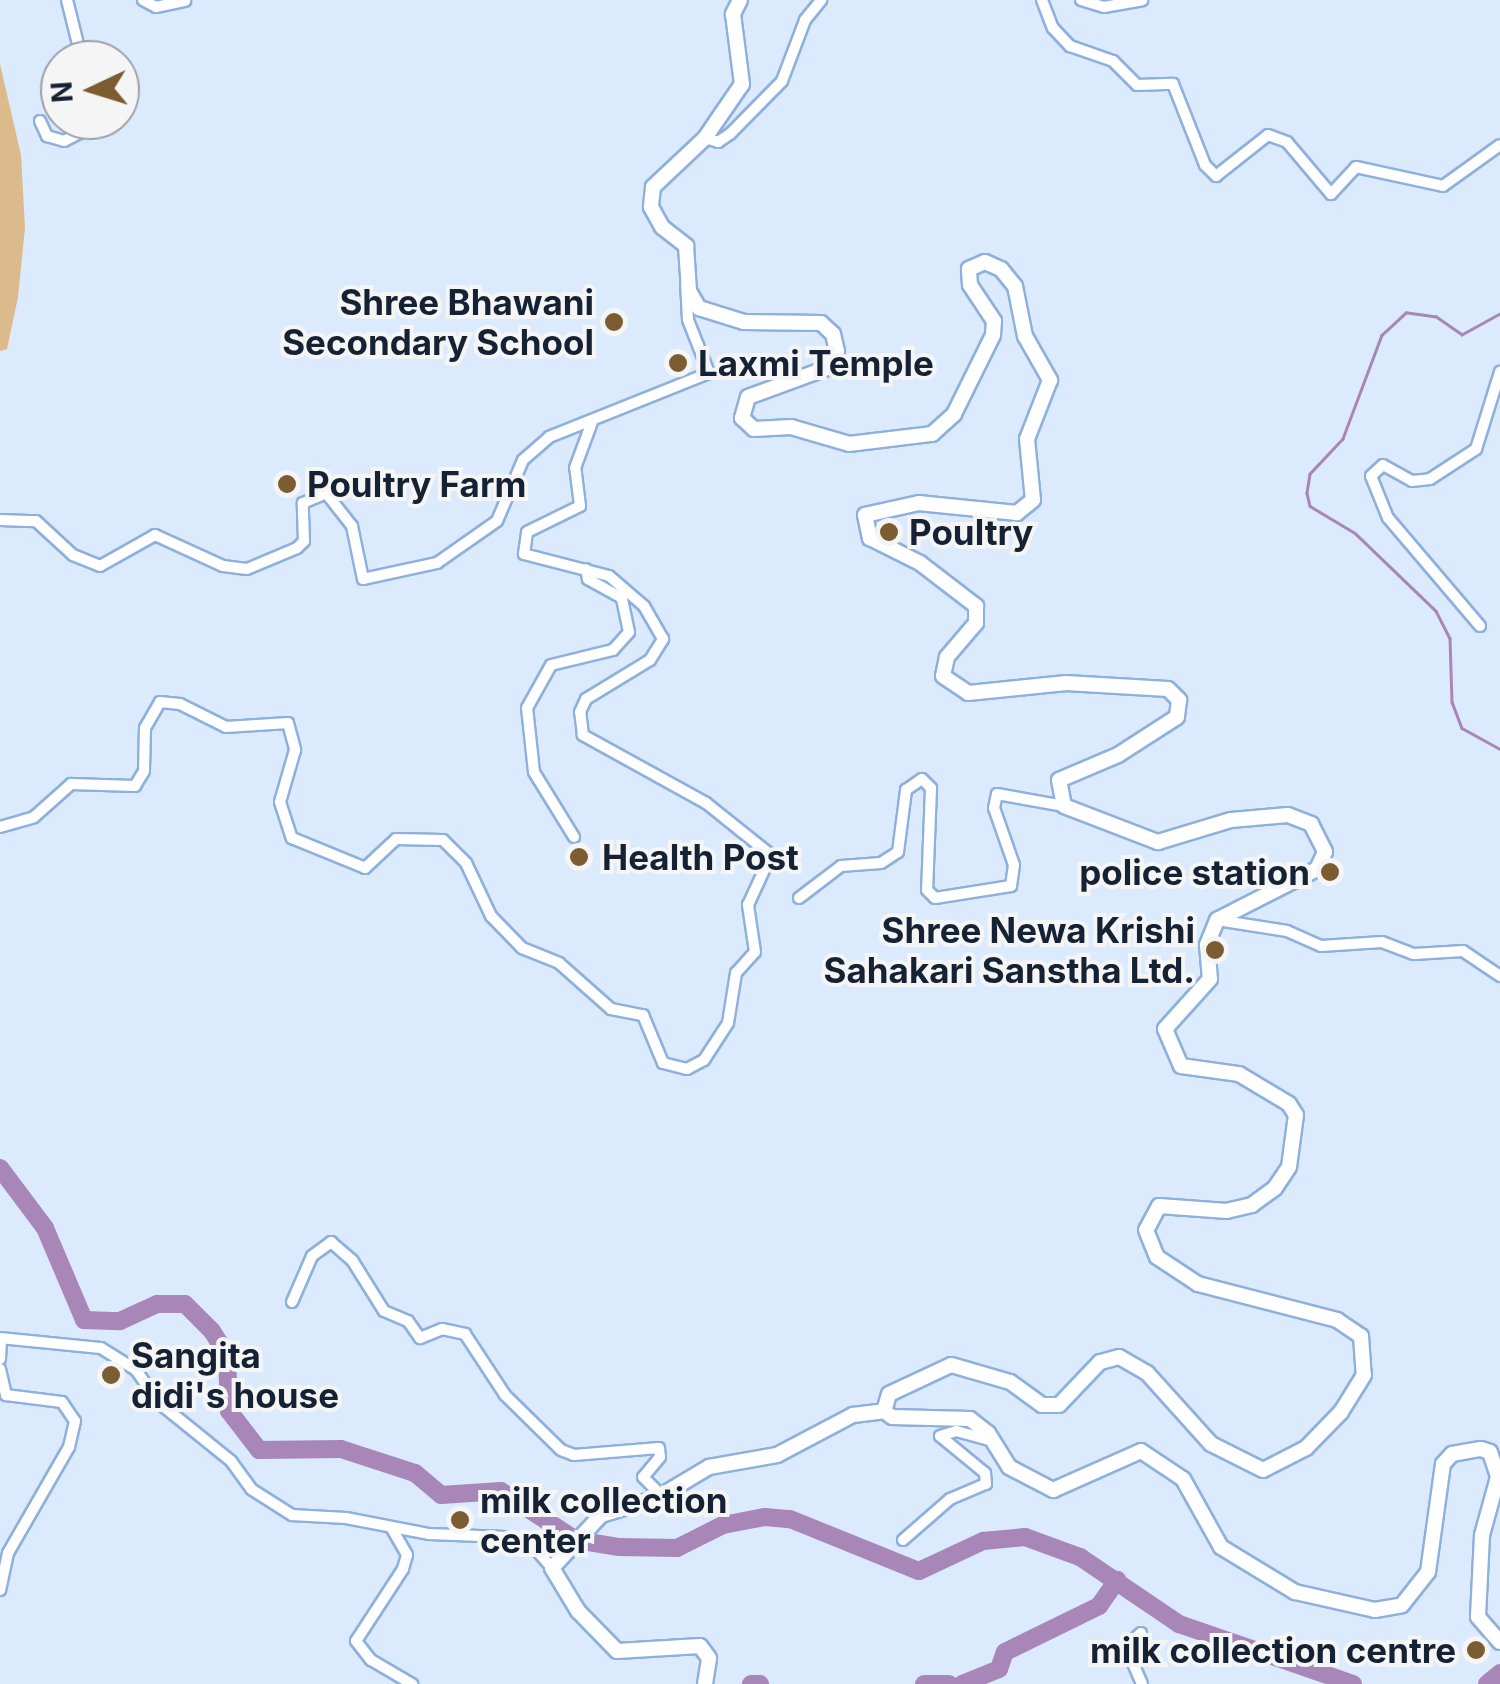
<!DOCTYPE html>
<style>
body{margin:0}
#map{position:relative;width:1500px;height:1684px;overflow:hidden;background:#dbeafd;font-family:Inter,sans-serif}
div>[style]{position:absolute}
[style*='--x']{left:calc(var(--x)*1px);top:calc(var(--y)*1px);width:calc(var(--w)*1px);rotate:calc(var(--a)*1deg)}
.green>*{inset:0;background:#ddba8b}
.stream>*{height:2.5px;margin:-1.25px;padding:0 1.25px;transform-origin:1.25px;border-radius:1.25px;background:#a886b8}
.river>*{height:18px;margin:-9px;padding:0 9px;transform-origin:9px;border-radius:9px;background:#a886b8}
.roads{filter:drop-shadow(2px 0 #8db0dd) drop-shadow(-2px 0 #8db0dd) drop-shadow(0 2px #8db0dd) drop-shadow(0 -2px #8db0dd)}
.street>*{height:10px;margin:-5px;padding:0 5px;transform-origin:5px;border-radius:5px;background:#fff}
.secondary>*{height:14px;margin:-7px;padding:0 7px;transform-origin:7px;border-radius:7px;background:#fff}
.dots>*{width:28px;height:28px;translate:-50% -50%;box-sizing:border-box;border:5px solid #f5f5f5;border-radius:50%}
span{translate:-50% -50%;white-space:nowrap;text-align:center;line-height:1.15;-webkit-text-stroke:8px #f5f5f5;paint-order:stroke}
.poi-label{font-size:35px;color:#152234;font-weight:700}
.right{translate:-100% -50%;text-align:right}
.left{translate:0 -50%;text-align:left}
.north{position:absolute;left:40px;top:40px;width:100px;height:100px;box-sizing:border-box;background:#f5f5f5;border:2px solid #9ba1a8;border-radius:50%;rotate:266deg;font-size:28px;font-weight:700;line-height:40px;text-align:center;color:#152234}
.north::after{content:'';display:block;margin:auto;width:35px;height:45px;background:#7c5d32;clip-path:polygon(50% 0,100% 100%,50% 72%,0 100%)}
</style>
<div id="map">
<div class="green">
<div style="clip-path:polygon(0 64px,21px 155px,25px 228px,18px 297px,7px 349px,0 351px)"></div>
</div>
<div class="stream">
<div style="--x:1500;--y:314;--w:43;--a:151.1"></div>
<div style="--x:1462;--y:335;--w:32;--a:-145"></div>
<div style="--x:1436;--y:317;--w:30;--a:-172"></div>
<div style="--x:1406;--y:313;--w:33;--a:137"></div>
<div style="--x:1382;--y:335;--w:111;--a:110.6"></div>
<div style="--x:1343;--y:439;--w:48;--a:133.3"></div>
<div style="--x:1310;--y:474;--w:19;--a:99"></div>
<div style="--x:1307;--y:493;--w:13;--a:77"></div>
<div style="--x:1310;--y:506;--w:52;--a:31"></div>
<div style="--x:1355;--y:533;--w:112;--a:43.9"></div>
<div style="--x:1436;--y:611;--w:30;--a:63"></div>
<div style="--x:1450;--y:638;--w:64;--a:88.2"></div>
<div style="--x:1452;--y:702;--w:28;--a:69"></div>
<div style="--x:1462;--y:728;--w:43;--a:28.9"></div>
</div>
<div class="river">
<div style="--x:0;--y:1168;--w:75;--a:53.1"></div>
<div style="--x:45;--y:1228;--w:100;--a:67"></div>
<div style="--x:84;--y:1320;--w:36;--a:2"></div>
<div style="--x:120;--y:1321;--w:41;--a:-24.7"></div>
<div style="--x:157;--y:1304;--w:28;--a:0"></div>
<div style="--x:185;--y:1304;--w:38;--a:45"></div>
<div style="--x:212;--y:1331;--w:28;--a:58"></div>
<div style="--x:227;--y:1355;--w:56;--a:88"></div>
<div style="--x:229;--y:1411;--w:49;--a:52.4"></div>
<div style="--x:259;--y:1450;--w:82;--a:-0.7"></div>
<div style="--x:341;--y:1449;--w:78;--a:18"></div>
<div style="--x:415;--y:1473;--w:34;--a:40"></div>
<div style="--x:441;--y:1495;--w:60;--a:-3.8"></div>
<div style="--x:501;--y:1491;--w:90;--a:33.2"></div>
<div style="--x:576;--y:1540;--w:44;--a:9.2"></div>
<div style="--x:619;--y:1547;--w:58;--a:1"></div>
<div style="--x:677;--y:1548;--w:51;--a:-26.6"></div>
<div style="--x:723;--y:1525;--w:43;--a:-10.8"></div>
<div style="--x:765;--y:1517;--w:25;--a:5"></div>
<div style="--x:790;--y:1519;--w:139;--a:22"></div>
<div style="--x:919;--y:1571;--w:71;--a:-25.1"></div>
<div style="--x:983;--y:1541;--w:42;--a:-5.4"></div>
<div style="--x:1025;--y:1537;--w:59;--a:20"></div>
<div style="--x:1080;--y:1557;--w:120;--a:34.1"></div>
<div style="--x:1179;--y:1624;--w:184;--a:19"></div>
<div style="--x:751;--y:1684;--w:9;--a:0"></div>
<div style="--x:924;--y:1684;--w:25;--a:0"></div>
<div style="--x:962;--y:1684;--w:40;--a:-22"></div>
<div style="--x:999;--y:1669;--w:18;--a:-71"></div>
<div style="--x:1005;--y:1652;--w:105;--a:-26.1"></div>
<div style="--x:1099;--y:1606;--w:32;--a:-55"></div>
<div style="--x:1487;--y:1684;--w:17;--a:-40"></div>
</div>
<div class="roads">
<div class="street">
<div style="--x:67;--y:0;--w:62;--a:76"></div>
<div style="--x:143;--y:0;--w:15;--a:28"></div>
<div style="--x:156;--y:7;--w:30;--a:-12"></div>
<div style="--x:1042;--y:0;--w:30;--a:69"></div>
<div style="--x:1053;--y:28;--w:25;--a:47"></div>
<div style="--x:1070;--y:46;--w:46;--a:19.2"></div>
<div style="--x:1113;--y:61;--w:34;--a:45"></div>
<div style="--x:1137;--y:85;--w:36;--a:-2"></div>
<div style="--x:1173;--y:84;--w:87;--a:68.4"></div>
<div style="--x:1205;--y:165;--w:16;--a:45"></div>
<div style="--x:1216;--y:176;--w:66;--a:-38.3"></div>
<div style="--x:1268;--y:135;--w:20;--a:20"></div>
<div style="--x:1287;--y:142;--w:68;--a:49.8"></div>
<div style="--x:1331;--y:194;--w:37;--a:-47"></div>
<div style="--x:1356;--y:167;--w:89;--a:12.3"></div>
<div style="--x:1443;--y:186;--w:70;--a:-35.7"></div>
<div style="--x:1081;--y:0;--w:24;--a:17"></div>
<div style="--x:1104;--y:7;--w:39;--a:-10"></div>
<div style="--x:40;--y:121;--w:17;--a:65"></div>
<div style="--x:47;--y:136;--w:18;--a:16"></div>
<div style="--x:64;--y:141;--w:25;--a:-27"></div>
<div style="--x:86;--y:130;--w:10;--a:-73"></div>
<div style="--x:705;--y:138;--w:14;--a:17"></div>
<div style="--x:718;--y:142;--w:14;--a:-34"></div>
<div style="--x:730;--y:134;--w:74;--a:-45.5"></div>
<div style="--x:782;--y:81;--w:65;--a:-69.3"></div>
<div style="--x:805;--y:20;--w:26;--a:-51"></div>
<div style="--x:0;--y:520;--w:36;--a:2"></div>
<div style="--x:36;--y:521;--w:50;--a:42.6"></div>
<div style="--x:73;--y:555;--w:29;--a:22"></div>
<div style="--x:100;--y:566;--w:63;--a:-29.4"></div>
<div style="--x:155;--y:535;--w:75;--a:24.5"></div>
<div style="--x:223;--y:566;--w:24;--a:7"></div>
<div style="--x:247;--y:569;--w:54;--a:-22.8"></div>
<div style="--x:297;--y:548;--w:10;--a:-45"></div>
<div style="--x:304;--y:541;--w:38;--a:-92"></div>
<div style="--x:303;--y:503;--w:25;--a:-23"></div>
<div style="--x:326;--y:493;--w:42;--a:51.8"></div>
<div style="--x:352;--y:526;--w:54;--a:78.3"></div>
<div style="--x:363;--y:579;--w:76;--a:-12.2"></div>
<div style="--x:437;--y:563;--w:73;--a:-35"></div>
<div style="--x:497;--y:521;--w:66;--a:-66.9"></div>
<div style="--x:523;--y:460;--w:35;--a:-41"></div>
<div style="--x:549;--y:437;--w:172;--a:-21.8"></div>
<div style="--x:709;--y:373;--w:57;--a:-111.6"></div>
<div style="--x:688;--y:320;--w:35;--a:-93"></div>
<div style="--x:1480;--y:626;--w:142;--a:-130.4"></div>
<div style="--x:1388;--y:518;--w:45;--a:-112"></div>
<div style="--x:1371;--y:476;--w:16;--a:-43"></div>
<div style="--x:1383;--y:465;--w:33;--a:29"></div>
<div style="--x:1412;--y:481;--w:18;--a:-6"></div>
<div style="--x:1430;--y:479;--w:55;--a:-33.1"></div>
<div style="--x:1476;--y:449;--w:81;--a:-72.7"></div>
<div style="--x:0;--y:827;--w:35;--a:-16"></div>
<div style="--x:34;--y:817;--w:50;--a:-41.7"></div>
<div style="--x:71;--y:784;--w:64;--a:1.8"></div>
<div style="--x:135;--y:786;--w:17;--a:-59"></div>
<div style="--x:144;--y:771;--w:43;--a:-88.7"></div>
<div style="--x:145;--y:728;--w:30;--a:-60"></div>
<div style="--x:160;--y:702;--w:20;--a:6"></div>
<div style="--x:180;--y:704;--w:51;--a:26.6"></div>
<div style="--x:226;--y:727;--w:62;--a:-3.7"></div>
<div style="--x:288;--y:723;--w:28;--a:75"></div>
<div style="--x:295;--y:750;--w:54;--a:106.1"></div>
<div style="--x:280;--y:802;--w:38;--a:72"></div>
<div style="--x:292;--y:838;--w:79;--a:22.3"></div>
<div style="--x:365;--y:868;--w:42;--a:-43.1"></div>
<div style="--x:396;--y:839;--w:47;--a:1.2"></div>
<div style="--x:443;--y:840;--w:33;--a:45"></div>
<div style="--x:466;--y:863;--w:59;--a:64.7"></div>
<div style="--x:491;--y:916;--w:45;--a:45.9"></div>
<div style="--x:522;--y:948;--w:40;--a:22"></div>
<div style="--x:559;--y:963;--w:69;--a:41.5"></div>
<div style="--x:611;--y:1009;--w:33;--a:11"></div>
<div style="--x:643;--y:1015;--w:52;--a:67.4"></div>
<div style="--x:663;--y:1063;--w:25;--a:14"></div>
<div style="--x:687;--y:1069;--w:19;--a:-28"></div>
<div style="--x:704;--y:1060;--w:44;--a:-57"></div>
<div style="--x:728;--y:1023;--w:51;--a:-80.9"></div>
<div style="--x:736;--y:973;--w:28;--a:-48"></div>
<div style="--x:755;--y:952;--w:48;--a:-98.5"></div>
<div style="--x:748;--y:905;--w:55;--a:-65.3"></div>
<div style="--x:771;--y:855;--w:83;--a:-141.3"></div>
<div style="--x:706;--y:803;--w:141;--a:-151.1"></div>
<div style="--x:583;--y:735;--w:23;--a:-97"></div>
<div style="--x:580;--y:712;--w:14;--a:-65"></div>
<div style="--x:586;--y:699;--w:75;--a:-31.4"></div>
<div style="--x:650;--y:660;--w:25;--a:-58"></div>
<div style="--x:663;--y:639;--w:38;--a:-120"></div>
<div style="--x:644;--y:606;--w:46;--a:-139.4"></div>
<div style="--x:609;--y:576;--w:88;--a:-165.5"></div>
<div style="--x:524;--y:554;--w:22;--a:-82"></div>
<div style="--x:527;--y:532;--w:59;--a:-26.1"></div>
<div style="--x:580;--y:506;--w:38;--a:-97"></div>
<div style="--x:575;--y:468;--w:49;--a:-69.7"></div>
<div style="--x:574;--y:837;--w:76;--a:-121.6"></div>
<div style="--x:534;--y:772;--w:64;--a:-96.2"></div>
<div style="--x:527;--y:708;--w:49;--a:-60.8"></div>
<div style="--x:551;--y:665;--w:64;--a:-13.6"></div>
<div style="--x:613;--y:650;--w:24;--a:-48"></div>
<div style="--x:629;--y:632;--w:35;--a:-102"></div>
<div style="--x:622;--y:598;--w:39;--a:-151"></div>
<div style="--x:588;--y:579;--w:10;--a:-101"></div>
<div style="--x:799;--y:898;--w:53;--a:-37.3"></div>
<div style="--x:841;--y:866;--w:40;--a:-4.3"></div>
<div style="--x:881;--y:863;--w:20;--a:-33"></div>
<div style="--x:898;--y:852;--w:63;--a:-82.6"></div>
<div style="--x:906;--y:790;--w:19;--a:-35"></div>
<div style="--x:922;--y:779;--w:13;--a:45"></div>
<div style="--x:931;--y:788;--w:102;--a:92.2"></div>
<div style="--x:927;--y:890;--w:11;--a:45"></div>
<div style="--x:935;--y:898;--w:77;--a:-9"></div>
<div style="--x:1011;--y:886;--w:21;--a:-82"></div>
<div style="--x:1014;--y:865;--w:60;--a:-109.3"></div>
<div style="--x:994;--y:808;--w:14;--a:-78"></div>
<div style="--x:997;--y:794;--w:68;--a:10.2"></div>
<div style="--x:1217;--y:920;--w:71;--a:8.9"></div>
<div style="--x:1287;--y:931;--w:37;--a:24"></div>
<div style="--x:1321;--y:946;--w:61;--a:-3.8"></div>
<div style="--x:1382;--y:942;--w:34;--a:21"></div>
<div style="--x:1414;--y:954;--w:49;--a:-3.5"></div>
<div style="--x:1463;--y:951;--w:45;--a:34"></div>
<div style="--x:292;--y:1302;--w:50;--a:-66.5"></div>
<div style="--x:312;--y:1256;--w:24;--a:-36"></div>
<div style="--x:331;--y:1242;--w:28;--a:41"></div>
<div style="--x:352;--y:1260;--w:60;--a:57.9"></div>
<div style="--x:384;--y:1311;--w:26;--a:23"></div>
<div style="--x:408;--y:1321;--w:21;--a:55"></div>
<div style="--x:420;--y:1338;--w:24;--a:-22"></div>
<div style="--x:442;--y:1329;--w:24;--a:12"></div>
<div style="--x:465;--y:1334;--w:73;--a:56.7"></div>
<div style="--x:505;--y:1395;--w:78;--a:44.5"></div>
<div style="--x:561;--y:1450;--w:14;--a:21"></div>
<div style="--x:574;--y:1455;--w:85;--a:-4.7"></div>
<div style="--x:659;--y:1448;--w:9;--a:84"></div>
<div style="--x:660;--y:1457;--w:26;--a:130"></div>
<div style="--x:643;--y:1477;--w:27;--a:45"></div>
<div style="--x:0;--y:1338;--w:101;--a:5.7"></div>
<div style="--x:101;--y:1348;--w:41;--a:32.2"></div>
<div style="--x:136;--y:1370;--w:39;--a:55"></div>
<div style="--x:158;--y:1402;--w:94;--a:38.9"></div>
<div style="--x:231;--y:1461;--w:34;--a:54"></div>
<div style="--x:251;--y:1489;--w:49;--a:32.4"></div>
<div style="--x:292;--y:1515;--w:54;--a:3.2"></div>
<div style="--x:346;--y:1518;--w:85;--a:10.9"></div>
<div style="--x:429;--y:1534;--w:77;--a:2.2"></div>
<div style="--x:506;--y:1537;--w:28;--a:18"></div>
<div style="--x:533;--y:1546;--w:29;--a:49"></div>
<div style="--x:0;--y:1359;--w:20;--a:-87"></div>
<div style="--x:0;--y:1369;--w:27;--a:77"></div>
<div style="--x:6;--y:1395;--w:56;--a:7.1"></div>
<div style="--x:62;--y:1402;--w:23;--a:56"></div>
<div style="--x:75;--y:1421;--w:27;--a:103"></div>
<div style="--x:69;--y:1447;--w:122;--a:119.9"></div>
<div style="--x:8;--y:1553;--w:38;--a:102"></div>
<div style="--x:391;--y:1527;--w:32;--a:60"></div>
<div style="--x:407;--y:1555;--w:15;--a:106"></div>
<div style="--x:403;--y:1569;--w:86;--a:123.1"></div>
<div style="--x:356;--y:1641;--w:24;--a:52"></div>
<div style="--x:371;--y:1660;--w:48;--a:30.3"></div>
<div style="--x:903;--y:1540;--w:62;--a:-41.1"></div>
<div style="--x:950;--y:1499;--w:39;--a:-23"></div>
<div style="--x:986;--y:1484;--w:11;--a:-95"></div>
<div style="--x:985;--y:1473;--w:58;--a:-140.6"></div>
<div style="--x:940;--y:1436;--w:17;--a:-17"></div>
<div style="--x:956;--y:1431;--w:38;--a:15"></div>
<div style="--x:1141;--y:1633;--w:21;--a:137"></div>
<div style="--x:1126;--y:1647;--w:40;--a:66.6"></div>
</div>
<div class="secondary">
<div style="--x:740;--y:0;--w:16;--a:117"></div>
<div style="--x:733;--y:14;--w:71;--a:82.7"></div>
<div style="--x:742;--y:84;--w:65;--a:124.4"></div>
<div style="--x:705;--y:138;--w:71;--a:136.7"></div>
<div style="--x:653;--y:187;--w:20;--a:96"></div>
<div style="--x:651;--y:207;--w:23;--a:61"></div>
<div style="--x:662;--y:227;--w:31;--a:38"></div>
<div style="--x:686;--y:246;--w:45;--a:86.2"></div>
<div style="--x:689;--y:291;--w:20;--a:60"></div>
<div style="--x:699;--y:308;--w:47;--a:17.3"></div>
<div style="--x:744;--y:322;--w:77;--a:0.7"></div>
<div style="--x:821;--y:323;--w:16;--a:43"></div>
<div style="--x:833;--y:334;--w:17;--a:77"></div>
<div style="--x:837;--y:351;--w:17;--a:114"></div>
<div style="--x:830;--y:367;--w:87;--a:159.9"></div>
<div style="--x:748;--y:397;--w:22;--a:106"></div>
<div style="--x:742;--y:418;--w:16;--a:43"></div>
<div style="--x:754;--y:429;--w:37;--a:-3"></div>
<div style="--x:791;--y:427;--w:60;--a:16.3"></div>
<div style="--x:849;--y:444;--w:84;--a:-6.9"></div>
<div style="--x:932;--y:434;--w:30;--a:-42"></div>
<div style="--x:954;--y:414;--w:88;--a:-63.7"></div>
<div style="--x:993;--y:335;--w:14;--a:-86"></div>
<div style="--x:994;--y:321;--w:43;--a:-123.7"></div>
<div style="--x:970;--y:285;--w:16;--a:-94"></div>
<div style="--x:969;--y:269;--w:17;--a:-24"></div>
<div style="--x:985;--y:262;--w:17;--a:24"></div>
<div style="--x:1001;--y:269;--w:22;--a:51"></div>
<div style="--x:1015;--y:286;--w:51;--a:78.7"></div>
<div style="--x:1025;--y:336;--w:51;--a:60.4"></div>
<div style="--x:1050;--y:380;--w:63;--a:111.3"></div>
<div style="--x:1027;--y:439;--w:61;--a:84.4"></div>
<div style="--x:1033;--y:500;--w:21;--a:141"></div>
<div style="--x:1017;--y:513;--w:99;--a:-174.2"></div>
<div style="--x:919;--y:503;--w:55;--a:167.5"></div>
<div style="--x:865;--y:515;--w:24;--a:78"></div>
<div style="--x:870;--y:538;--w:56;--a:26.6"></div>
<div style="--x:920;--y:563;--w:71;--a:37.5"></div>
<div style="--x:976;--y:606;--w:17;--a:90"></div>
<div style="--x:976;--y:623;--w:45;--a:130.5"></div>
<div style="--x:947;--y:657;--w:19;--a:102"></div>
<div style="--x:943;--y:676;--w:30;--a:34"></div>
<div style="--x:968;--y:693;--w:99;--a:-5.8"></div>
<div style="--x:1066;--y:683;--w:102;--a:3.4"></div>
<div style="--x:1168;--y:689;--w:16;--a:45"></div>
<div style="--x:1179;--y:700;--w:17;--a:97"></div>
<div style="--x:1177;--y:717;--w:70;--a:147.2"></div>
<div style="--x:1118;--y:755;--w:64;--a:157"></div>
<div style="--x:1059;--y:780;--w:26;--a:79"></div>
<div style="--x:1064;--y:806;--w:101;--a:21"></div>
<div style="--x:1158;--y:842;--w:76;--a:-16.8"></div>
<div style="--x:1231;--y:820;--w:57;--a:-5"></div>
<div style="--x:1288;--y:815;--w:25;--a:21"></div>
<div style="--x:1311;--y:824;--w:31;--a:63"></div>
<div style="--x:1325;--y:852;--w:19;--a:115"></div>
<div style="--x:1317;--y:869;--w:112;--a:153"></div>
<div style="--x:1217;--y:920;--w:27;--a:112"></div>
<div style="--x:1207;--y:945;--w:34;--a:85"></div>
<div style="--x:1210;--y:979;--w:67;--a:132"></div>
<div style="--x:1165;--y:1029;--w:40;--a:66.6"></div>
<div style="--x:1181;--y:1066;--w:59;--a:7.9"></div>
<div style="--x:1239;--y:1074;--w:58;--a:31"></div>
<div style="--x:1289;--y:1104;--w:13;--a:58"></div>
<div style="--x:1296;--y:1115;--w:52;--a:97.7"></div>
<div style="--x:1289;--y:1167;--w:25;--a:124"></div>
<div style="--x:1275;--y:1188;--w:29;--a:144"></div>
<div style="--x:1252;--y:1205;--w:26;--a:167"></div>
<div style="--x:1227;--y:1211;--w:68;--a:-175.8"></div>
<div style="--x:1159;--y:1206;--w:27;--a:118"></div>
<div style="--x:1146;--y:1230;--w:29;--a:68"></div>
<div style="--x:1157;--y:1257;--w:49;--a:33.4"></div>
<div style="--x:1198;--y:1284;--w:144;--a:14.5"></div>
<div style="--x:1337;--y:1320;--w:29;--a:34"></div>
<div style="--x:1361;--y:1336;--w:39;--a:86"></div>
<div style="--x:1364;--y:1375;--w:44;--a:121.9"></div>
<div style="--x:1341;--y:1412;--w:50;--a:134.2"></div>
<div style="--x:1306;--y:1448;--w:48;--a:152.9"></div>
<div style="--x:1263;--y:1470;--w:58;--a:-153.4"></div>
<div style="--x:1211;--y:1444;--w:96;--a:-132"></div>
<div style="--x:1147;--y:1373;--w:32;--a:-150"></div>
<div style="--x:1119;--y:1357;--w:20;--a:165"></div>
<div style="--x:1100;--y:1362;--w:59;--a:133.6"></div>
<div style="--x:1059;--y:1405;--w:17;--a:180"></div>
<div style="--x:1042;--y:1405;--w:39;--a:-144"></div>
<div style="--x:1010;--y:1382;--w:61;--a:-163.9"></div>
<div style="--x:951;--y:1365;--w:68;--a:154.9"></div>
<div style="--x:889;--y:1394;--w:18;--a:106"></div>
<div style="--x:884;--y:1411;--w:10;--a:37"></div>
<div style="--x:892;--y:1417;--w:78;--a:1.5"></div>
<div style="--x:970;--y:1419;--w:23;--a:38"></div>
<div style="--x:988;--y:1433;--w:40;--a:58"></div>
<div style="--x:1009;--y:1467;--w:50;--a:27.6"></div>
<div style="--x:1053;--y:1490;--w:96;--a:-23.9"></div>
<div style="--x:1141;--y:1451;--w:50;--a:33.7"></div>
<div style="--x:1183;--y:1479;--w:78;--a:60.8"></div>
<div style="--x:1221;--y:1547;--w:87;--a:31.3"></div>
<div style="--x:1295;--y:1592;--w:82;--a:12.7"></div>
<div style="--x:1375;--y:1610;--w:27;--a:-10"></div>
<div style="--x:1402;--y:1605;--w:42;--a:-51.8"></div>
<div style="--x:1428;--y:1572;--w:109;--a:-82.1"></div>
<div style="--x:1443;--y:1464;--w:13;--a:-48"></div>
<div style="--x:1452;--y:1454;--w:29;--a:-10"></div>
<div style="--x:1481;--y:1449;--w:9;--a:18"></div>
<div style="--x:1490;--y:1452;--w:26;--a:72"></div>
<div style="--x:1498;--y:1477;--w:60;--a:105.4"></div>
<div style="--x:1482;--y:1535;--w:82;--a:92.8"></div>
<div style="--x:1478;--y:1617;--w:33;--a:49"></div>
<div style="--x:705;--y:1684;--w:26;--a:-81"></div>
<div style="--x:709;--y:1658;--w:15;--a:-127"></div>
<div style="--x:700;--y:1646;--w:83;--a:176.6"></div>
<div style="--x:617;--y:1651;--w:56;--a:-134.3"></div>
<div style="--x:578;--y:1611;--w:50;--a:-121.2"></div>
<div style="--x:552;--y:1568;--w:72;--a:-47.2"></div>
<div style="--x:601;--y:1515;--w:59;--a:-16.9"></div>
<div style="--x:657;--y:1498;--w:61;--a:-30.8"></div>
<div style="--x:709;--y:1467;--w:69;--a:-10"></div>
<div style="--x:777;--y:1455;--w:86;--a:-27.8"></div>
<div style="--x:853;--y:1415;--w:31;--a:-7"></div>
</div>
</div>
<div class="dots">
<div style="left:614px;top:322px;background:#7c5d32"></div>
<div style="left:678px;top:363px;background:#7c5d32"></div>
<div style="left:287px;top:484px;background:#7c5d32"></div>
<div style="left:889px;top:532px;background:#7c5d32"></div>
<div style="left:579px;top:857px;background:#7c5d32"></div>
<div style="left:1330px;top:872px;background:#7c5d32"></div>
<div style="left:1215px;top:950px;background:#7c5d32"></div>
<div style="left:111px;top:1375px;background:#7c5d32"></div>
<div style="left:460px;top:1520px;background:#7c5d32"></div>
<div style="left:1476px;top:1650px;background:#7c5d32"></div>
</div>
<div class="poi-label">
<span class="right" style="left:594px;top:322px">Shree Bhawani<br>Secondary School</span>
<span class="left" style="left:698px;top:363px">Laxmi Temple</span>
<span class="left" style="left:307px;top:484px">Poultry Farm</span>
<span class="left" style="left:909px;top:532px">Poultry</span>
<span class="left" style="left:602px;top:857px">Health Post</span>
<span class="right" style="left:1310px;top:872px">police station</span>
<span class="right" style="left:1195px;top:950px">Shree Newa Krishi<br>Sahakari Sanstha Ltd.</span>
<span class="left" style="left:131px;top:1375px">Sangita<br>didi's house</span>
<span class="left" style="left:480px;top:1520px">milk collection<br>center</span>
<span class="right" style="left:1456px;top:1650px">milk collection centre</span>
</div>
<div class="north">N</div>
</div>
